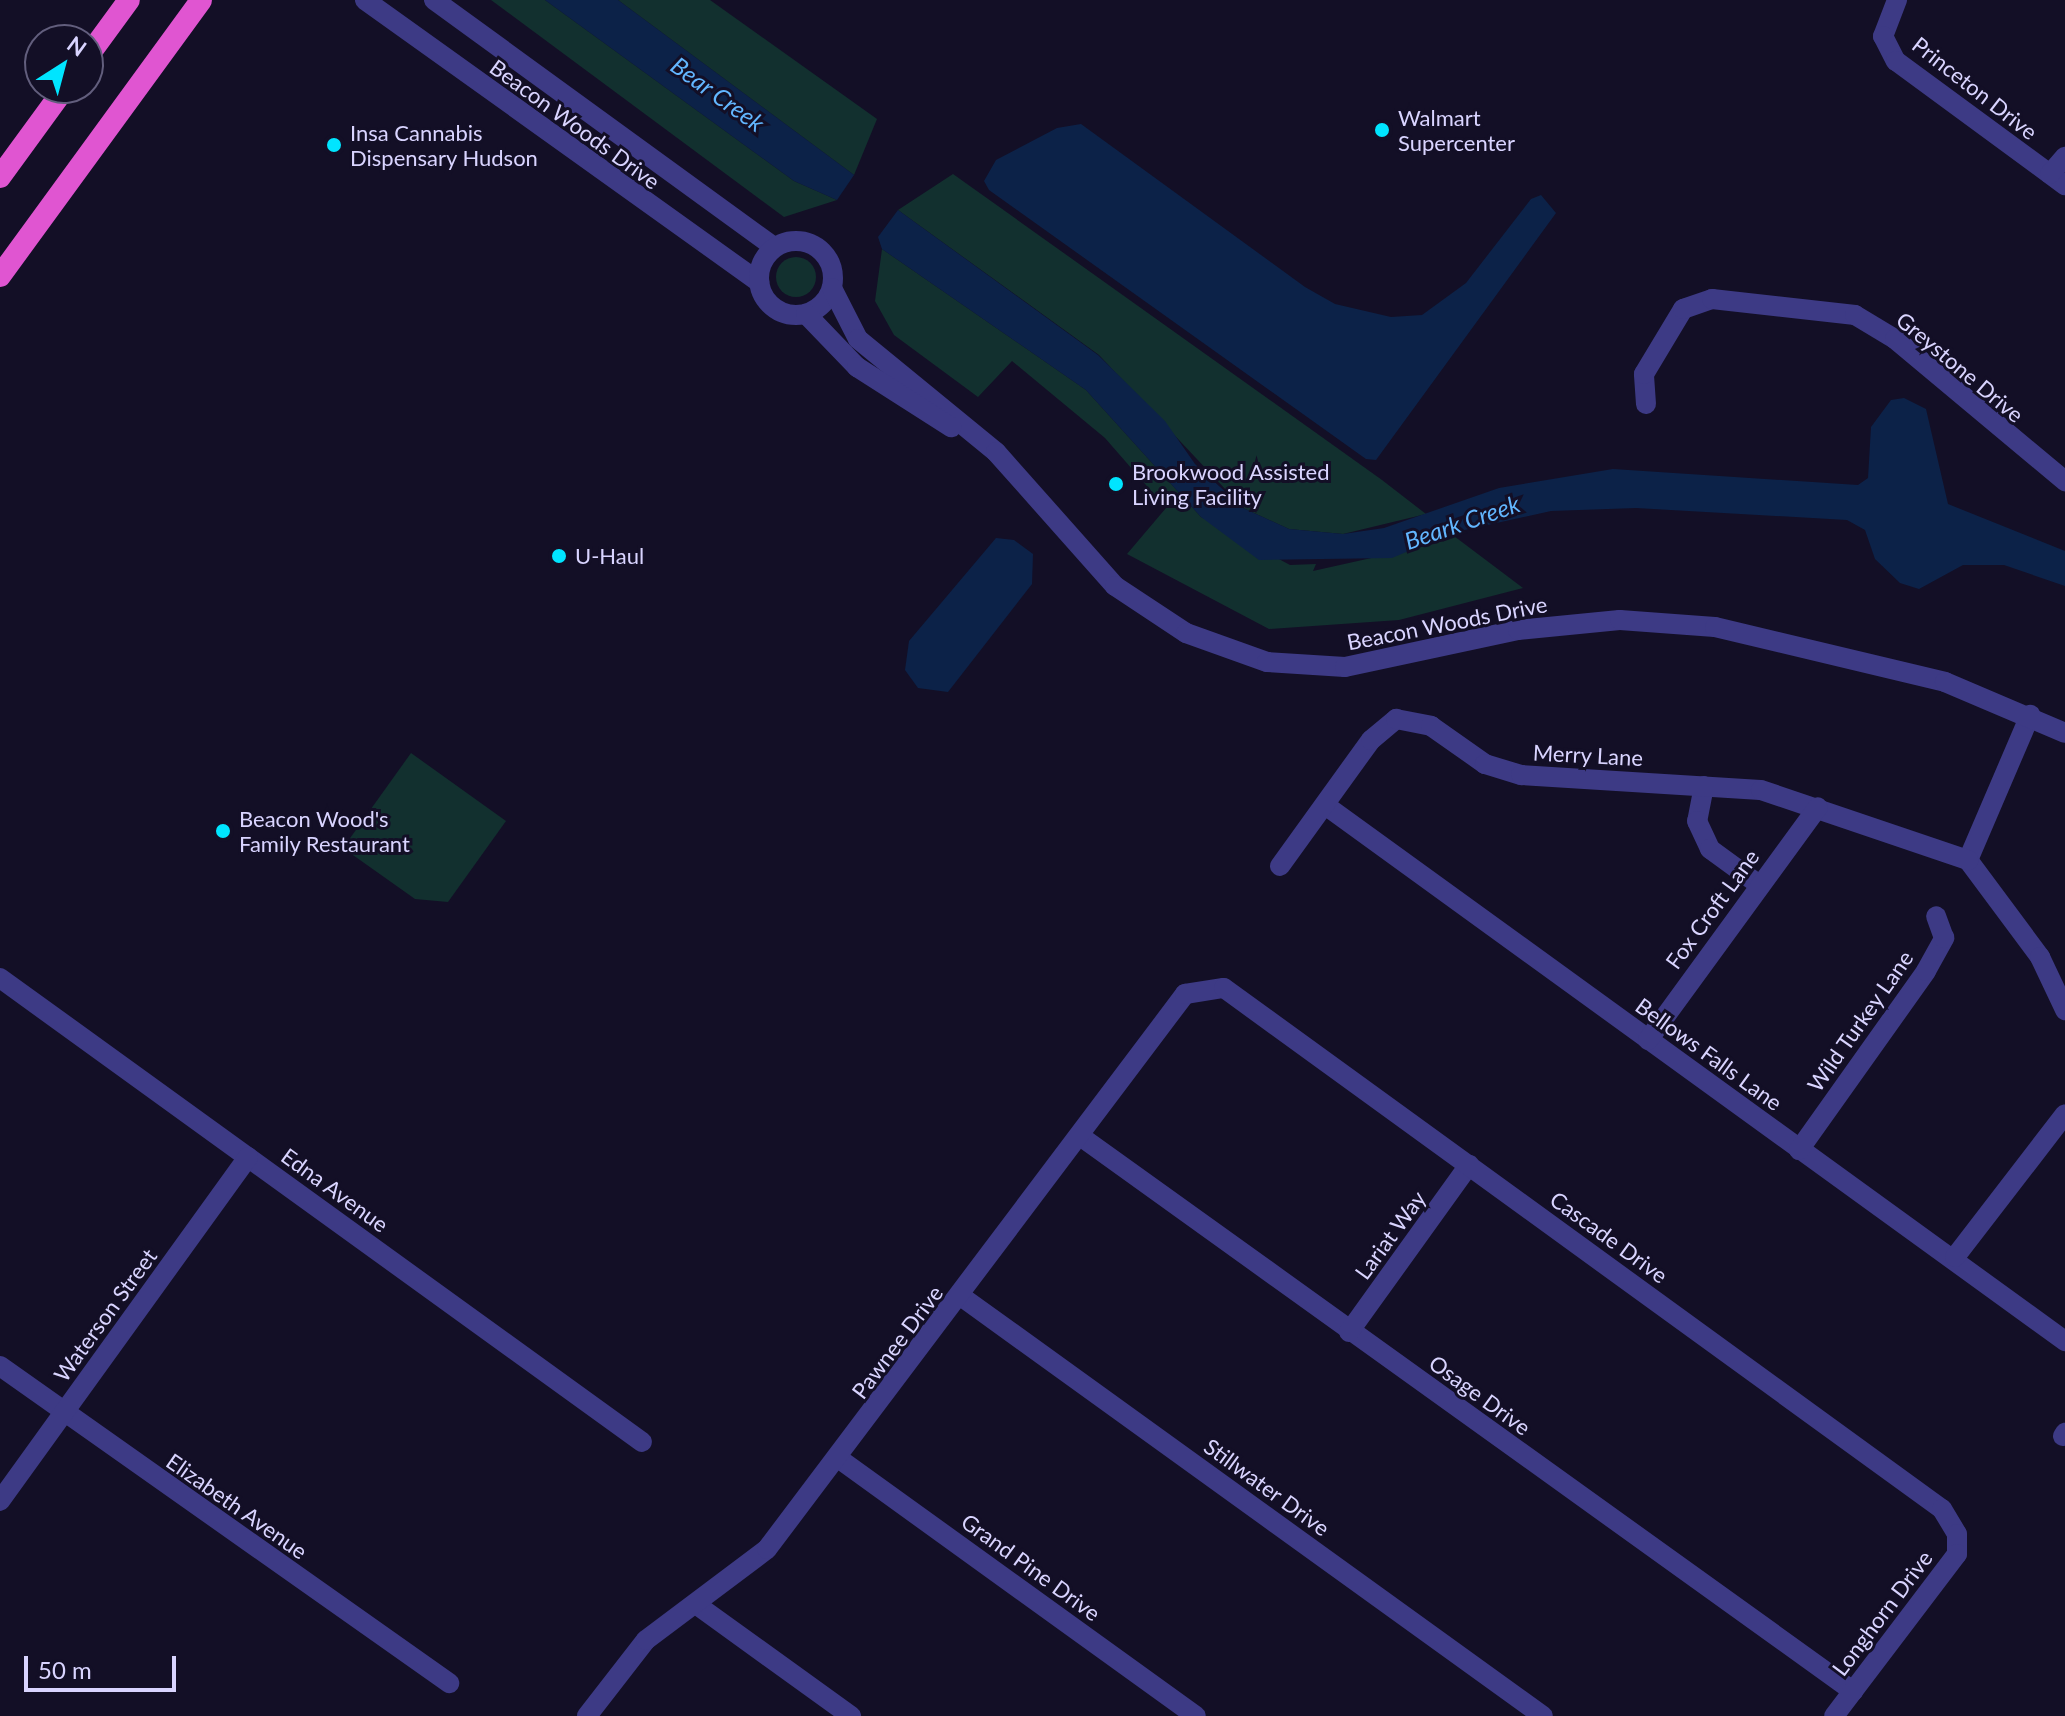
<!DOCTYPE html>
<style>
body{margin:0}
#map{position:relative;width:2065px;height:1716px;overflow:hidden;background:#130f26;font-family:Lato,sans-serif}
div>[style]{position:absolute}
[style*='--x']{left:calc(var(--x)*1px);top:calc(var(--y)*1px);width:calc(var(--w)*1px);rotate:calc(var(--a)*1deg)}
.green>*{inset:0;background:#12302f}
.round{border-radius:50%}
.water>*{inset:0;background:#0c2248}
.minor>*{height:20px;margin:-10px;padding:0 10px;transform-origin:10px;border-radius:10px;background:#3d3a85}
.tertiary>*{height:20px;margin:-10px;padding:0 10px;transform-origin:10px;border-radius:10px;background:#3d3a85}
.tertiary>.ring{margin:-10px;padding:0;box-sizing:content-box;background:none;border:20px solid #3d3a85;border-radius:50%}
.trunk>*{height:22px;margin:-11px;padding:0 11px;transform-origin:11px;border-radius:11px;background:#e055d1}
.dots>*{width:22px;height:22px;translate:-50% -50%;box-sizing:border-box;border:4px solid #130f26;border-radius:50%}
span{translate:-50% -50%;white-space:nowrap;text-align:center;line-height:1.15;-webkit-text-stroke:6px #130f26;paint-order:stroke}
.street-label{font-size:22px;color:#d9d4ff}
.poi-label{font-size:22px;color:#d9d4ff}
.left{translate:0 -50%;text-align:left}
.water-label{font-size:24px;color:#62b6ff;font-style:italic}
.north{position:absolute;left:24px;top:24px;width:80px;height:80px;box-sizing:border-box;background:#130f26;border:2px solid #625e7d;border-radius:50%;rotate:36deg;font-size:22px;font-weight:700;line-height:32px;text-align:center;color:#d9d4ff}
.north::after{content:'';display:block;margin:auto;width:28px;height:36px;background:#00e5ff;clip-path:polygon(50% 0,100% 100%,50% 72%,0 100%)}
.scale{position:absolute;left:24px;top:1656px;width:152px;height:36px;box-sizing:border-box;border:4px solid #d9d4ff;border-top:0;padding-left:10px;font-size:24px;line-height:28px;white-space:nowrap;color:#d9d4ff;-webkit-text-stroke:6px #130f26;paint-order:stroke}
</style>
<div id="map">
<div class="green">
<div style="clip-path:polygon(491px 0,545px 0,794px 181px,837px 200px,784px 217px)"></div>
<div style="clip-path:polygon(618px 0,710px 0,877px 119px,854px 175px)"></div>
<div style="clip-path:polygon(953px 174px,1382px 480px,1426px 514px,1343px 534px,1289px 529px,1243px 508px,1099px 355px,898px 210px)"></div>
<div style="clip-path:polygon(882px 249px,1086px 390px,1201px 517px,1290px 565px,1316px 564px,1313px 571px,1434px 544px,1450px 533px,1523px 588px,1399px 620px,1269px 629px,1127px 554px,1166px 508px,1105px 438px,1012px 361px,978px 397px,894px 335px,875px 301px)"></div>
<div class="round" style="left:776px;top:257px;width:40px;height:40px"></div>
<div style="clip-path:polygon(411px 753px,506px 821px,448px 902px,415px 899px,343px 848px)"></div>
</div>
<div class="water">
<div style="clip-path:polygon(545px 0,618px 0,854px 175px,837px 200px,794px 181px)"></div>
<div style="clip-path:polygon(1081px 124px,1305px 287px,1335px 304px,1391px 317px,1422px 315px,1466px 283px,1531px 199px,1541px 195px,1556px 213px,1376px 460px,1366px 459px,989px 190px,984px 181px,996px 160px,1057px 128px)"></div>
<div style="clip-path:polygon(898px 210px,1098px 355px,1165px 421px,1195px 464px,1243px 508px,1289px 529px,1343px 534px,1384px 528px,1499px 488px,1613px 469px,1858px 485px,1868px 478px,1871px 427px,1891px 400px,1904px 398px,1926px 409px,1948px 504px,2065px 551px,2065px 586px,2004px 565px,1963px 565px,1919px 589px,1900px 583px,1875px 559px,1865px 530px,1847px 520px,1636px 508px,1551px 511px,1451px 533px,1392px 558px,1259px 560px,1201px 517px,1086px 390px,882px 249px,878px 237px)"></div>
<div style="clip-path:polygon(996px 538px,1014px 540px,1033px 554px,1032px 584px,948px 692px,918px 688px,905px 670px,909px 641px)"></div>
</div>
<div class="minor">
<div style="--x:1897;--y:0;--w:39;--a:111"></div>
<div style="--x:1883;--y:36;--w:28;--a:63"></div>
<div style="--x:1896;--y:61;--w:210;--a:36.3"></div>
<div style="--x:2050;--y:174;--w:23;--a:-49"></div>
<div style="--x:1646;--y:404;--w:30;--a:-94"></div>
<div style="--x:1644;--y:374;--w:76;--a:-59"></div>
<div style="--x:1683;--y:309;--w:31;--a:-19"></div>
<div style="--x:1712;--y:299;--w:144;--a:6.4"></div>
<div style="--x:1855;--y:315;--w:47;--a:31"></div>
<div style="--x:1895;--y:339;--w:222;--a:39.9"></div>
<div style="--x:1704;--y:786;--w:36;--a:101"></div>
<div style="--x:1697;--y:821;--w:31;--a:65"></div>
<div style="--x:1710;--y:849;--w:59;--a:36.1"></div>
<div style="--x:1325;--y:805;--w:914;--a:35.92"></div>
<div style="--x:1968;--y:860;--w:121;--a:53.4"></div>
<div style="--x:2040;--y:957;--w:59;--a:64.7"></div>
<div style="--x:1968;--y:860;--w:158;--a:-66.8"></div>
<div style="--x:1280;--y:866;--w:155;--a:-54.2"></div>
<div style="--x:1371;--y:740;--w:33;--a:-40"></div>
<div style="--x:1396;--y:719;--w:36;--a:11"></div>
<div style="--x:1431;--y:726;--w:66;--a:35.1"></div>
<div style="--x:1485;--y:764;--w:38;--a:17"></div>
<div style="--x:1521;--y:775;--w:240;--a:3.6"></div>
<div style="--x:1761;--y:790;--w:219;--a:18.7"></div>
<div style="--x:0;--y:978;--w:792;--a:35.86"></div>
<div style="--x:1648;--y:1040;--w:288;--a:-53.9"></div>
<div style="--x:1080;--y:1136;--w:952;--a:35.68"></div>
<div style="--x:1799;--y:1150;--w:219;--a:-54.6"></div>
<div style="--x:1926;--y:971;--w:38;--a:-61"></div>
<div style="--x:1944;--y:938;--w:23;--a:-110"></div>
<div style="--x:1955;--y:1257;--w:180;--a:-52.4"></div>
<div style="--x:962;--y:1297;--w:716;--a:35.8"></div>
<div style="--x:1349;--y:1332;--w:206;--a:-54.3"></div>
<div style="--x:0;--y:1366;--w:550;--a:35.22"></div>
<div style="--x:2063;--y:1436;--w:4;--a:-56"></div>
<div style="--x:838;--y:1458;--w:441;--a:35.8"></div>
<div style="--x:0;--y:1501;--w:424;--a:-54.2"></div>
<div style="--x:697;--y:1605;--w:190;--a:35.8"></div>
<div style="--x:587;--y:1716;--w:96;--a:-52.2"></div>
<div style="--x:646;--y:1640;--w:151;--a:-36.9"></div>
<div style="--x:767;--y:1549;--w:695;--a:-53.01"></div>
<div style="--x:1185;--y:994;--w:39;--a:-9"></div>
<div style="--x:1224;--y:988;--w:887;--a:35.97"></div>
<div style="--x:1942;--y:1509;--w:29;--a:59"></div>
<div style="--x:1957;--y:1534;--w:20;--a:90"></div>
<div style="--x:1957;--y:1554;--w:203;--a:127.2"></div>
</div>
<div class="tertiary">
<div style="--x:365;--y:0;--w:485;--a:35.6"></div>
<div style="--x:434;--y:0;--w:420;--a:36"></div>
<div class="ring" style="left:759px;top:241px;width:54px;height:54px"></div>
<div style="--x:832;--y:288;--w:57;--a:63"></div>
<div style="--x:858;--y:339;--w:178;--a:39.3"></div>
<div style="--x:996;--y:452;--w:179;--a:48.4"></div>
<div style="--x:1115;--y:586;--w:85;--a:33.5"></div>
<div style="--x:1186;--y:633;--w:86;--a:19.7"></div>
<div style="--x:1267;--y:662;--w:78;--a:3.7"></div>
<div style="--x:1345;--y:667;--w:177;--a:-12.1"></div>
<div style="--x:1518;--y:630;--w:102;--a:-5.6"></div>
<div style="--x:1620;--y:620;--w:95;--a:4.2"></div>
<div style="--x:1715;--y:627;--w:236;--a:13.4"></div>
<div style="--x:1945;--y:682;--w:130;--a:23"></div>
<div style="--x:806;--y:314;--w:74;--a:46.1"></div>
<div style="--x:857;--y:367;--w:112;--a:32.6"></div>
</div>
<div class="trunk">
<div style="--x:88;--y:56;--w:69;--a:-53.8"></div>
<div style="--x:0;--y:177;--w:110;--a:-53.9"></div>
<div style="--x:0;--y:276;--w:341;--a:-53.9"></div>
</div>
<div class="dots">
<div style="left:1382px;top:130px;background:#00e5ff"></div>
<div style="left:334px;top:145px;background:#00e5ff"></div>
<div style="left:1116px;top:484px;background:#00e5ff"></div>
<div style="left:559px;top:556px;background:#00e5ff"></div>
<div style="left:223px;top:831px;background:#00e5ff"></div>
</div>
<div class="street-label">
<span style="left:1975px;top:88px;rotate:38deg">Princeton Drive</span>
<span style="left:575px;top:124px;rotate:36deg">Beacon Woods Drive</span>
<span style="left:1960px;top:367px;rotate:40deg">Greystone Drive</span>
<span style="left:1447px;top:623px;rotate:-11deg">Beacon Woods Drive</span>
<span style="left:1588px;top:755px;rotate:3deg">Merry Lane</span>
<span style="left:1712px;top:909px;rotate:-54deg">Fox Croft Lane</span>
<span style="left:1860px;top:1021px;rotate:-55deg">Wild Turkey Lane</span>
<span style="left:1709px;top:1054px;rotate:36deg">Bellows Falls Lane</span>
<span style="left:335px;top:1190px;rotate:36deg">Edna Avenue</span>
<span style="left:1390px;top:1235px;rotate:-54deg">Lariat Way</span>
<span style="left:1609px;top:1237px;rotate:36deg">Cascade Drive</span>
<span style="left:105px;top:1315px;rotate:-54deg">Waterson Street</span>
<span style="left:897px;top:1342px;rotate:-53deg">Pawnee Drive</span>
<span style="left:1480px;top:1395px;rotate:36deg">Osage Drive</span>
<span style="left:1267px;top:1487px;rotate:36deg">Stillwater Drive</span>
<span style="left:237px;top:1506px;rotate:35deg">Elizabeth Avenue</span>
<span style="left:1031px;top:1567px;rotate:36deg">Grand Pine Drive</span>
<span style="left:1882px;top:1613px;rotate:-53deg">Longhorn Drive</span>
</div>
<div class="poi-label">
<span class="left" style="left:1398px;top:130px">Walmart<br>Supercenter</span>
<span class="left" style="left:350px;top:145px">Insa Cannabis<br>Dispensary Hudson</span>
<span class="left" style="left:1132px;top:484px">Brookwood Assisted<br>Living Facility</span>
<span class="left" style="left:575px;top:556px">U-Haul</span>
<span class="left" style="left:239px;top:831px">Beacon Wood's<br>Family Restaurant</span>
</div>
<div class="water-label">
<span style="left:718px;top:94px;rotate:36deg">Bear Creek</span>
<span style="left:1462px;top:522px;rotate:-19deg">Beark Creek</span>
</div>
<div class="north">N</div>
<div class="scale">50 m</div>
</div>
